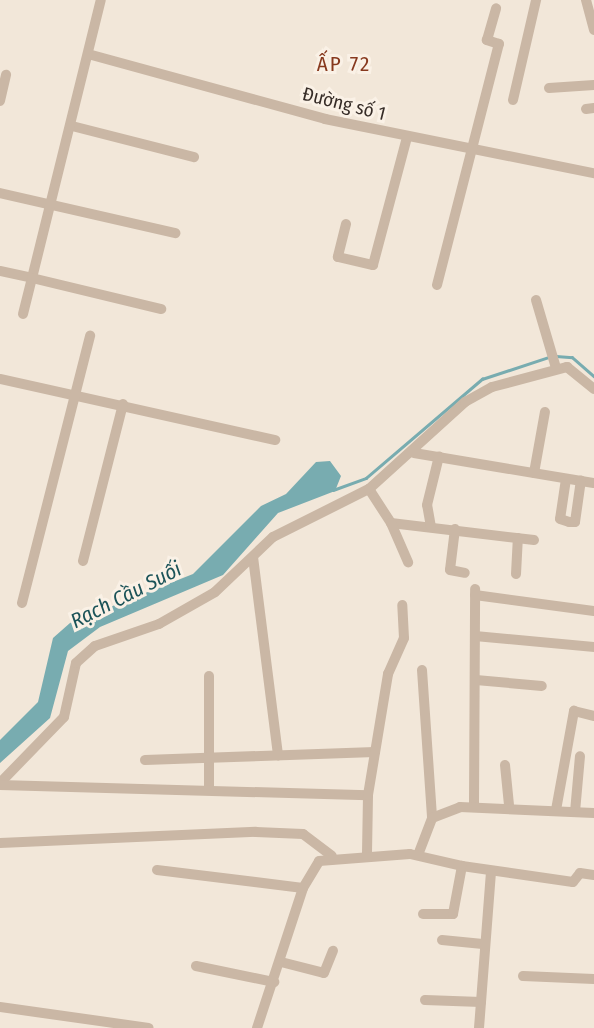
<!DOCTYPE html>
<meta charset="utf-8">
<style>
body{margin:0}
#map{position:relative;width:594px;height:1028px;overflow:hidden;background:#f2e7d9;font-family:"Fira Sans Condensed",sans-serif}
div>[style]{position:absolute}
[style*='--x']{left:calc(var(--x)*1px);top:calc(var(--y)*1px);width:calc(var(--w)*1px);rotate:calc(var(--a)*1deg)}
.water>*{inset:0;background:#78acb0}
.stream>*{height:2.5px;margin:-1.25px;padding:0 1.25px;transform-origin:1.25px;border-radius:1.25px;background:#78acb0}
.street>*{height:10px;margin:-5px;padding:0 5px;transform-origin:5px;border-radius:5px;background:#cab7a5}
span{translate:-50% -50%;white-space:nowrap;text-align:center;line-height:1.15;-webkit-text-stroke:6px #faf1e6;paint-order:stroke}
.street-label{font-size:19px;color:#362c27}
.neighbourhood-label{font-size:21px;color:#87391e;letter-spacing:2px}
.water-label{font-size:21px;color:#1b5358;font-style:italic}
</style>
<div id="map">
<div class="water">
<div style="clip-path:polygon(330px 461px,341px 476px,335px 491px,278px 513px,223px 575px,100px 627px,68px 651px,50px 718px,0 763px,0 740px,38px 702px,53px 638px,70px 623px,193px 574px,261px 506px,286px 494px,316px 462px)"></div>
</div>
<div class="stream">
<div style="--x:556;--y:356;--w:16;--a:4"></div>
<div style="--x:572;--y:357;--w:29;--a:41"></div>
<div style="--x:333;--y:490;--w:35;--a:-20"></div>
<div style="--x:366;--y:478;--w:153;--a:-40.5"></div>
<div style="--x:482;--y:379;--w:71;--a:-18.2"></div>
</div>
<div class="street">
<div style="--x:586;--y:0;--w:31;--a:75"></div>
<div style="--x:88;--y:54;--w:246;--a:15.3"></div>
<div style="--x:325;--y:119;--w:274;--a:11.4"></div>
<div style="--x:549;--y:88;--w:45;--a:-3.8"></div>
<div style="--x:513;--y:100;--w:103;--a:-77"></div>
<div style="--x:0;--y:101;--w:27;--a:-77"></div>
<div style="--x:586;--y:109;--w:8;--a:-7"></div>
<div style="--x:72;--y:126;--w:126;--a:14.3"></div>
<div style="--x:0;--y:193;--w:180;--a:12.9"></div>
<div style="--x:346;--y:224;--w:34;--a:104"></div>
<div style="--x:338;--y:257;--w:36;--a:13"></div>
<div style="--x:373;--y:265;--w:132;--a:-75.1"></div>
<div style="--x:0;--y:271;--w:33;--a:12"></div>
<div style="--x:32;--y:278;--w:286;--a:-76.1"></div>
<div style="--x:437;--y:285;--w:249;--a:-75.6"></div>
<div style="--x:499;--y:44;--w:13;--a:-162"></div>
<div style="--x:487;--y:40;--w:33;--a:-74"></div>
<div style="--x:536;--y:300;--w:71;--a:73.6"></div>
<div style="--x:23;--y:314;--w:37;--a:-76"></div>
<div style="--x:32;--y:278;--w:133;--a:13.5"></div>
<div style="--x:0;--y:379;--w:282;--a:12.5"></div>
<div style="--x:414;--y:453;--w:182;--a:9.5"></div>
<div style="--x:534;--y:473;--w:62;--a:-79.8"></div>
<div style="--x:566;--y:479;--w:40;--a:98.5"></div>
<div style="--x:560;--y:519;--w:9;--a:18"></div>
<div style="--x:569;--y:522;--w:6;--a:0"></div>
<div style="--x:575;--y:522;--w:42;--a:-81.9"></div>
<div style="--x:369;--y:489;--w:40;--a:57.1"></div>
<div style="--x:391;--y:523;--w:144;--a:6.8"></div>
<div style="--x:391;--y:523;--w:43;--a:66.4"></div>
<div style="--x:431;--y:527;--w:22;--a:-100"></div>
<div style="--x:427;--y:505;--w:50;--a:-76.2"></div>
<div style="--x:455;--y:529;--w:41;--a:97"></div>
<div style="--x:450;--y:570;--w:15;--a:11"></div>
<div style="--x:253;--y:557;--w:200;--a:82.8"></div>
<div style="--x:83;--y:561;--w:162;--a:-75.7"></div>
<div style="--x:516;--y:574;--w:36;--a:-87"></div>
<div style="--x:475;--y:595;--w:120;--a:7.7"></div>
<div style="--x:22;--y:603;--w:276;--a:-75.7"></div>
<div style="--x:475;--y:636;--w:120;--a:5.3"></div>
<div style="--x:422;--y:670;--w:148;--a:86.1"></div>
<div style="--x:209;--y:676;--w:114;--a:90"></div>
<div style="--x:476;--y:680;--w:66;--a:5.2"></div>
<div style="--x:145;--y:760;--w:230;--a:-2"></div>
<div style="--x:505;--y:765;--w:40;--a:84.3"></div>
<div style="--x:0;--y:783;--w:92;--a:-45.9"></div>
<div style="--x:64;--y:717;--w:55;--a:-77.5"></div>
<div style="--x:76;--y:663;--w:25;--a:-42"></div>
<div style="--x:95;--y:646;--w:68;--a:-19"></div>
<div style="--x:159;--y:624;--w:64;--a:-29.7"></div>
<div style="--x:215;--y:592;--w:80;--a:-43.5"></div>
<div style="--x:273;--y:537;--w:107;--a:-26.6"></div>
<div style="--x:369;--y:489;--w:130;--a:-42.2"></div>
<div style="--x:465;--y:402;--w:31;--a:-29"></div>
<div style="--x:492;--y:387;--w:78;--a:-14.9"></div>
<div style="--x:567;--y:367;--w:35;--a:39"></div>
<div style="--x:0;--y:785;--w:368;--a:1.6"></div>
<div style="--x:474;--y:804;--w:215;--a:-89.7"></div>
<div style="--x:556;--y:810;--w:101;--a:-79.7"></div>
<div style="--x:574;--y:711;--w:21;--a:14"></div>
<div style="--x:575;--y:812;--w:56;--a:-84.9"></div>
<div style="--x:0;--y:843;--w:256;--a:-2.5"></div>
<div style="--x:256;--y:832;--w:47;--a:2.4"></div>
<div style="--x:303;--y:834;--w:36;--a:37"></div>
<div style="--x:367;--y:853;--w:58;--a:-89"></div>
<div style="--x:368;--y:795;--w:123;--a:-80.6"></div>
<div style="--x:388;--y:674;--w:39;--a:-66"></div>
<div style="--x:404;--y:638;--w:33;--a:-93"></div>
<div style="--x:418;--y:855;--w:40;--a:-69"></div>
<div style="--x:432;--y:818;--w:30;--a:-21"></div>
<div style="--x:460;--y:807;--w:134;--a:2.6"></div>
<div style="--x:157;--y:870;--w:147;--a:7"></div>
<div style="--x:423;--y:914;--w:30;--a:0"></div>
<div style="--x:453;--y:914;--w:49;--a:-79.4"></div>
<div style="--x:462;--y:866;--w:112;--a:8.2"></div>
<div style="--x:573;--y:882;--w:11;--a:-52"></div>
<div style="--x:580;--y:873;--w:14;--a:8"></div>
<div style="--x:442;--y:940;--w:41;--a:5.6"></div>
<div style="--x:281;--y:962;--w:44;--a:14.3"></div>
<div style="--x:324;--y:973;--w:24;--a:-68"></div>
<div style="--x:196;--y:966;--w:80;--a:11.6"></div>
<div style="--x:523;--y:976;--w:71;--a:2.4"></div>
<div style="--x:425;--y:1000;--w:56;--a:2"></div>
<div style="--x:0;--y:1007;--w:150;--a:8"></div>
<div style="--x:257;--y:1028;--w:147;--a:-71.8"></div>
<div style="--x:303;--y:888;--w:31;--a:-59"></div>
<div style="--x:319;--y:861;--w:91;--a:-4.4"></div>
<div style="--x:410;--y:854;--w:53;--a:13"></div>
<div style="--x:479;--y:1028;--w:156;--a:-85.6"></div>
</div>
<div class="street-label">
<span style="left:344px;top:104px;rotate:14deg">Đường số 1</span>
</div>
<div class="neighbourhood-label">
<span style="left:344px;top:64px">ẤP 72</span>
</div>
<div class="water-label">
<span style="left:126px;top:595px;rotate:-27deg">Rạch Cầu Suối</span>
</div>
</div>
